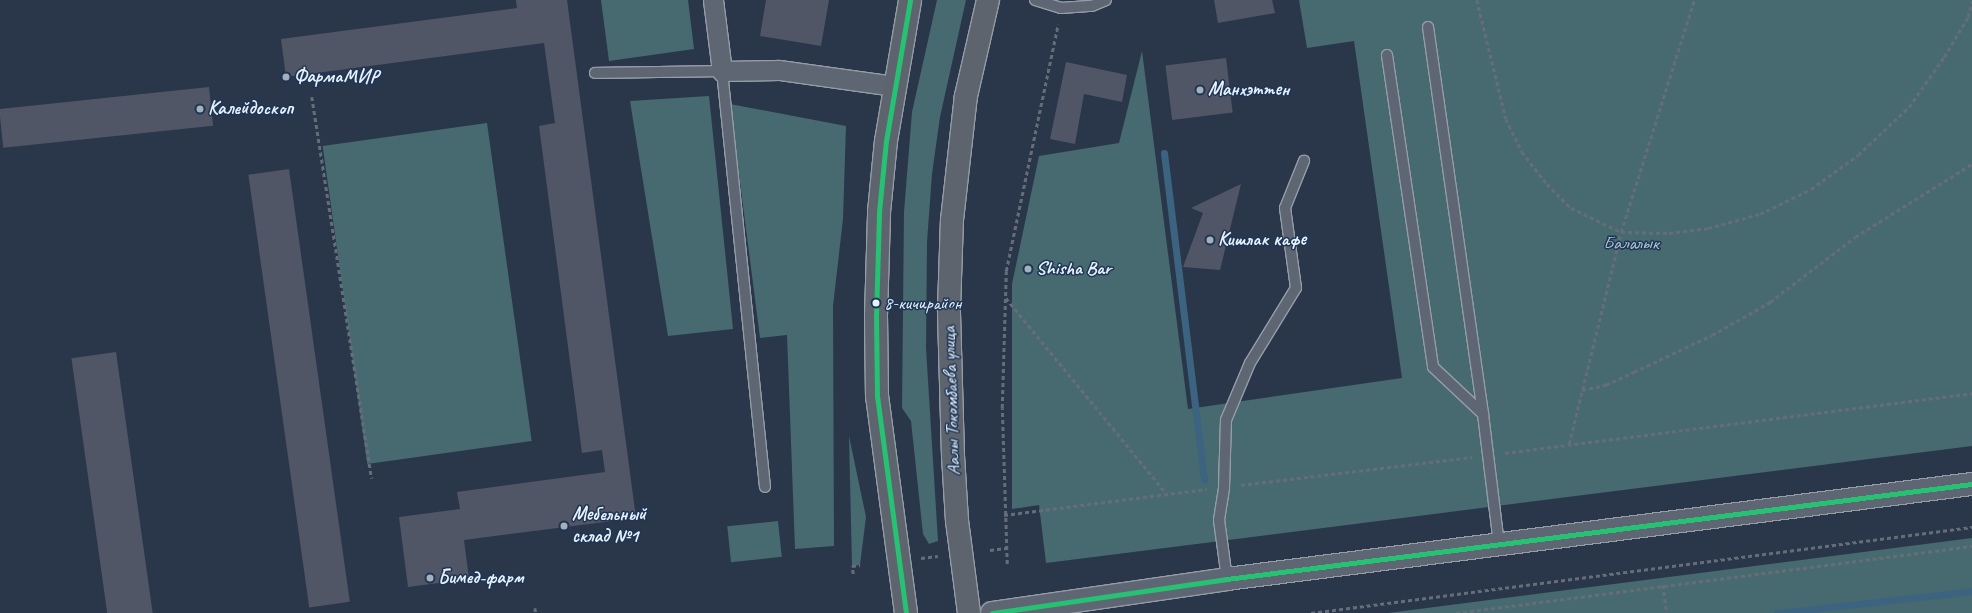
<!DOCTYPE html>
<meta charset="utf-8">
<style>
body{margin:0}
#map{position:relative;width:1972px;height:613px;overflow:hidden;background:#2a374a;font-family:Caveat,sans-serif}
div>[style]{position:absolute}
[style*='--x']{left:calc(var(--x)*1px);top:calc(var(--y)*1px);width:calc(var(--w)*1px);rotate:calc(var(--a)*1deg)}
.green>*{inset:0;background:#466a6f;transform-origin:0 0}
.stream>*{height:7px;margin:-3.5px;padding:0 3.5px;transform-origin:3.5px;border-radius:3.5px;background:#3c6480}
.building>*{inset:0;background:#505666;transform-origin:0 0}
.path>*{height:2.5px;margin-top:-1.25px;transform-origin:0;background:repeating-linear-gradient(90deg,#656d78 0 4px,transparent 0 7px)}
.roads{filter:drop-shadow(1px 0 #959da7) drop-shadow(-1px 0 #959da7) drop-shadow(0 1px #959da7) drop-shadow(0 -1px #959da7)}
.lane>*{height:10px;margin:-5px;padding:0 5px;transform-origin:5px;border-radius:5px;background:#5d6672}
.street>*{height:19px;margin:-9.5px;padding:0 9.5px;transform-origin:9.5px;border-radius:9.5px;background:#5d6672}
.secondary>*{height:22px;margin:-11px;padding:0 11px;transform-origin:11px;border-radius:11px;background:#5d6672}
.primary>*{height:22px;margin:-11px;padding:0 11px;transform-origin:11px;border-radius:11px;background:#5d646d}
.bus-1>*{height:5px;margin:-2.5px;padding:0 2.5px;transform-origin:2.5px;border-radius:2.5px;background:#26c172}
.dots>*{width:11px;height:11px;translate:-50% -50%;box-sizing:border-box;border:2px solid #1d3557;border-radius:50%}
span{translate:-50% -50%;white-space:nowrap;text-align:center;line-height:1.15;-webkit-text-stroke:3px #1d3557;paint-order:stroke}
.bus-label{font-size:18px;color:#e8f1f8}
.left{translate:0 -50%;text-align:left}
.poi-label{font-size:19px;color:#e8f1f8;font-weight:700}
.park-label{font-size:19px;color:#b1c5ca}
.street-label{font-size:19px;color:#e8f1f8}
</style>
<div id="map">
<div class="green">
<div style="clip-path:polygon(601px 0,688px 0,694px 49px,609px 61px)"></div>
<div style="clip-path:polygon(937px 0,966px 0,940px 117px,932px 174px,927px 242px,926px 348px,938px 541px,929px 544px,923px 534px,911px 421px,902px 408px,904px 212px,912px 112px)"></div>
<div style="clip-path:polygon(1299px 0,1972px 0,1972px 446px,1046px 563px,1039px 505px,1012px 509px,1012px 284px,1039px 156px,1119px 143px,1142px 51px,1188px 409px,1402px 378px,1354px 41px,1307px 48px)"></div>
<div style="clip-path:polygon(709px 96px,733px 329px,668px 336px,630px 101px)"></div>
<div style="clip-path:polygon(730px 104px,846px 126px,843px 219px,833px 306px,834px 546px,795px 549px,787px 335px,760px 338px)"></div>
<div style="left:487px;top:123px;width:321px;height:166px;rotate:82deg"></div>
<div style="clip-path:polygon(849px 436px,866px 517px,860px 565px,852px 566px)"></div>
<div style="left:778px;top:521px;width:36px;height:51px;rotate:84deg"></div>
<div style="clip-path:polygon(1972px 538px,1972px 613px,1388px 613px)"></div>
</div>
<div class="stream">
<div style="--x:1164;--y:153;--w:329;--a:83"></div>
<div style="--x:1777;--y:613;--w:196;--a:-6.4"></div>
</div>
<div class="building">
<div style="clip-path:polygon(516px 0,567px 0,636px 518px,464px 540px,469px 579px,408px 587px,399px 517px,460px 509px,457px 492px,605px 472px,602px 450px,582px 453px,539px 126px,555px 123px,544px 43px,286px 77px,281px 39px,517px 8px)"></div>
<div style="clip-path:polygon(766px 0,829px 0,821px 46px,760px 36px)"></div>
<div style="clip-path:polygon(1214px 0,1272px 0,1275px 13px,1218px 23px)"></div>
<div style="left:1226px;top:58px;width:55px;height:61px;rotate:83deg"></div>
<div style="clip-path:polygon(1066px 62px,1127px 75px,1122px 102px,1084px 94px,1075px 144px,1050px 139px)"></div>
<div style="left:209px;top:87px;width:39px;height:211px;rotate:84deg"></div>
<div style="left:289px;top:169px;width:437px;height:41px;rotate:82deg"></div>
<div style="clip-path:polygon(1241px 184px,1220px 270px,1183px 267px,1203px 213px,1191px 208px)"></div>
<div style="left:116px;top:352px;width:264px;height:45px;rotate:82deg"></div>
</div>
<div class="path">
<div style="--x:1477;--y:0;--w:122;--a:76.3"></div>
<div style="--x:1506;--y:119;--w:37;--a:64"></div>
<div style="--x:1522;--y:152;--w:41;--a:52"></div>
<div style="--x:1547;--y:184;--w:34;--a:45"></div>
<div style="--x:1571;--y:208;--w:55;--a:25.6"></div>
<div style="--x:1621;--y:232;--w:48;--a:1.2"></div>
<div style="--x:1669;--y:233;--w:39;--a:-7"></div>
<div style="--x:1708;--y:228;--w:54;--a:-15.1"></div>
<div style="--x:1760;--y:214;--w:57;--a:-26.1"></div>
<div style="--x:1811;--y:189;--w:58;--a:-35.9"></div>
<div style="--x:1858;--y:155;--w:70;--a:-43.3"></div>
<div style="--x:1909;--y:107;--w:61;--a:-55"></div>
<div style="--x:1944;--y:57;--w:47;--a:-59"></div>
<div style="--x:1968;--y:17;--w:16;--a:-76"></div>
<div style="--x:312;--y:97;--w:386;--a:81.1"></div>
<div style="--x:1006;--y:298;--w:254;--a:50.6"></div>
<div style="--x:1582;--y:390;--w:25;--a:-12"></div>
<div style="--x:1606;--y:385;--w:31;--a:-25"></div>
<div style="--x:1634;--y:372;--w:86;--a:-25.4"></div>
<div style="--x:1712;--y:335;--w:67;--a:-29.6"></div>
<div style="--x:1770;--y:302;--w:107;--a:-37.4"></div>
<div style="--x:1855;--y:237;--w:138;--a:-32"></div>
<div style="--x:1569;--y:444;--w:218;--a:-76.2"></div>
<div style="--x:1621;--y:232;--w:243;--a:-72.5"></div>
<div style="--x:1505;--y:453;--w:471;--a:-7.3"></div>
<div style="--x:1241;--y:485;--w:233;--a:-6.9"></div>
<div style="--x:1004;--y:515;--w:204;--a:-7.3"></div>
<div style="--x:990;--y:550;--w:16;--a:-7"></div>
<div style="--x:921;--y:558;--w:17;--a:-7"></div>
<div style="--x:1007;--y:564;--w:156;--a:-91.8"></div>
<div style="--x:1002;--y:408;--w:137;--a:-88.3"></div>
<div style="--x:1006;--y:271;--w:252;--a:-78.1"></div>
<div style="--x:853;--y:574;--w:8;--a:-97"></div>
<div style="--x:852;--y:566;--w:8;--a:-7"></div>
<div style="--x:1663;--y:585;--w:28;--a:82"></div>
<div style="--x:535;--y:608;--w:5;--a:79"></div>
<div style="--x:1311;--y:613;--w:667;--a:-7.41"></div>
<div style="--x:1456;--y:613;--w:520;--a:-7.4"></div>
</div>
<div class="roads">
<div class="lane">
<div style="--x:1035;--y:0;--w:27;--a:17"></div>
<div style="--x:1061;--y:8;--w:31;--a:-4"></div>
<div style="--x:1092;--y:6;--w:15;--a:-23"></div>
<div style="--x:1428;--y:27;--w:391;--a:81.9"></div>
<div style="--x:1387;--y:55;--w:315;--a:81.6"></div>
<div style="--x:1433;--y:367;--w:69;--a:43.2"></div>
<div style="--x:1483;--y:414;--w:131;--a:83"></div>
<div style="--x:595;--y:73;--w:127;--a:-0.9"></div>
<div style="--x:722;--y:71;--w:418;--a:84.1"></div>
<div style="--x:1227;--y:579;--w:60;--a:-97.7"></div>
<div style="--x:1219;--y:520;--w:33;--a:-81"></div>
<div style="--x:1224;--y:487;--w:67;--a:-88.3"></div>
<div style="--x:1226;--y:420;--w:62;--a:-67.2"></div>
<div style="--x:1250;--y:363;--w:88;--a:-58.5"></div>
<div style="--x:1296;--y:288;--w:81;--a:-97.8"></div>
<div style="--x:1285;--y:208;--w:51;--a:-68"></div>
</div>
<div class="street">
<div style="--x:713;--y:0;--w:72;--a:82.8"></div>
<div style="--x:722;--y:71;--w:57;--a:-1"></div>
<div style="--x:779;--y:70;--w:116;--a:7.9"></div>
</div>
<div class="secondary">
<div style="--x:992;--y:613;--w:237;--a:-8.2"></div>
<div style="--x:1227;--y:579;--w:751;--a:-7.27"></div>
</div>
<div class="primary">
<div style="--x:906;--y:613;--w:218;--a:-97.6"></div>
<div style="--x:877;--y:397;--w:81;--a:-90.7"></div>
<div style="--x:876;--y:316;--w:104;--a:-88.3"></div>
<div style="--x:879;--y:212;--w:71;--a:-84.4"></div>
<div style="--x:886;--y:141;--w:143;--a:-80.3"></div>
<div style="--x:969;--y:613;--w:93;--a:-97.4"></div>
<div style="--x:957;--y:521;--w:65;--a:-93.5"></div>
<div style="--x:953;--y:456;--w:147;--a:-91.6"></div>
<div style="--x:949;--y:309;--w:89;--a:-88.1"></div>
<div style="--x:952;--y:220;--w:125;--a:-83.6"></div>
<div style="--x:966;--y:96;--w:98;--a:-77.1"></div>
</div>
</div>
<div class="bus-1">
<div style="--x:906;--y:613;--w:218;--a:-97.6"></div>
<div style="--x:877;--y:397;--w:81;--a:-90.7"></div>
<div style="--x:876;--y:316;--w:104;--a:-88.3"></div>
<div style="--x:879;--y:212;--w:71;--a:-84.4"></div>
<div style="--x:886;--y:141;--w:143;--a:-80.3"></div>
<div style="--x:992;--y:613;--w:237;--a:-8.2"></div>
<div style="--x:1227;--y:579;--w:751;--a:-7.27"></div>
</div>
<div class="dots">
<div style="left:286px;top:77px;background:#a6b0bb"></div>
<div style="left:1200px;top:90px;background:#a6b0bb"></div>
<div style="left:200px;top:109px;background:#a6b0bb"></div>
<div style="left:1210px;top:240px;background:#a6b0bb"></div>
<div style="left:1028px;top:269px;background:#a6b0bb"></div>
<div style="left:876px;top:303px;background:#e8f1f8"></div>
<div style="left:564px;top:526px;background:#a6b0bb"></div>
<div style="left:430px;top:578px;background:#a6b0bb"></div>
</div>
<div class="bus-label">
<span class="left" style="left:884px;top:303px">8-кичирайон</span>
</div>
<div class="poi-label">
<span class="left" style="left:294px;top:77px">ФармаМИР</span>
<span class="left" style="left:1208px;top:90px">Манхэттен</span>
<span class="left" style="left:208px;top:109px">Калейдоскоп</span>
<span class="left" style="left:1218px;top:240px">Кишлак кафе</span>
<span class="left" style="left:1036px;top:269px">Shisha Bar</span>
<span class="left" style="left:572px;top:526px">Мебельный<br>склад №1</span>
<span class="left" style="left:438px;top:578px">Бимед-фарм</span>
</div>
<div class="park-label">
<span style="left:1631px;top:244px">Балалык</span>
</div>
<div class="street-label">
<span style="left:952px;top:401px;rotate:-92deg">Аалы Токомбаева улица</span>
</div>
</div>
